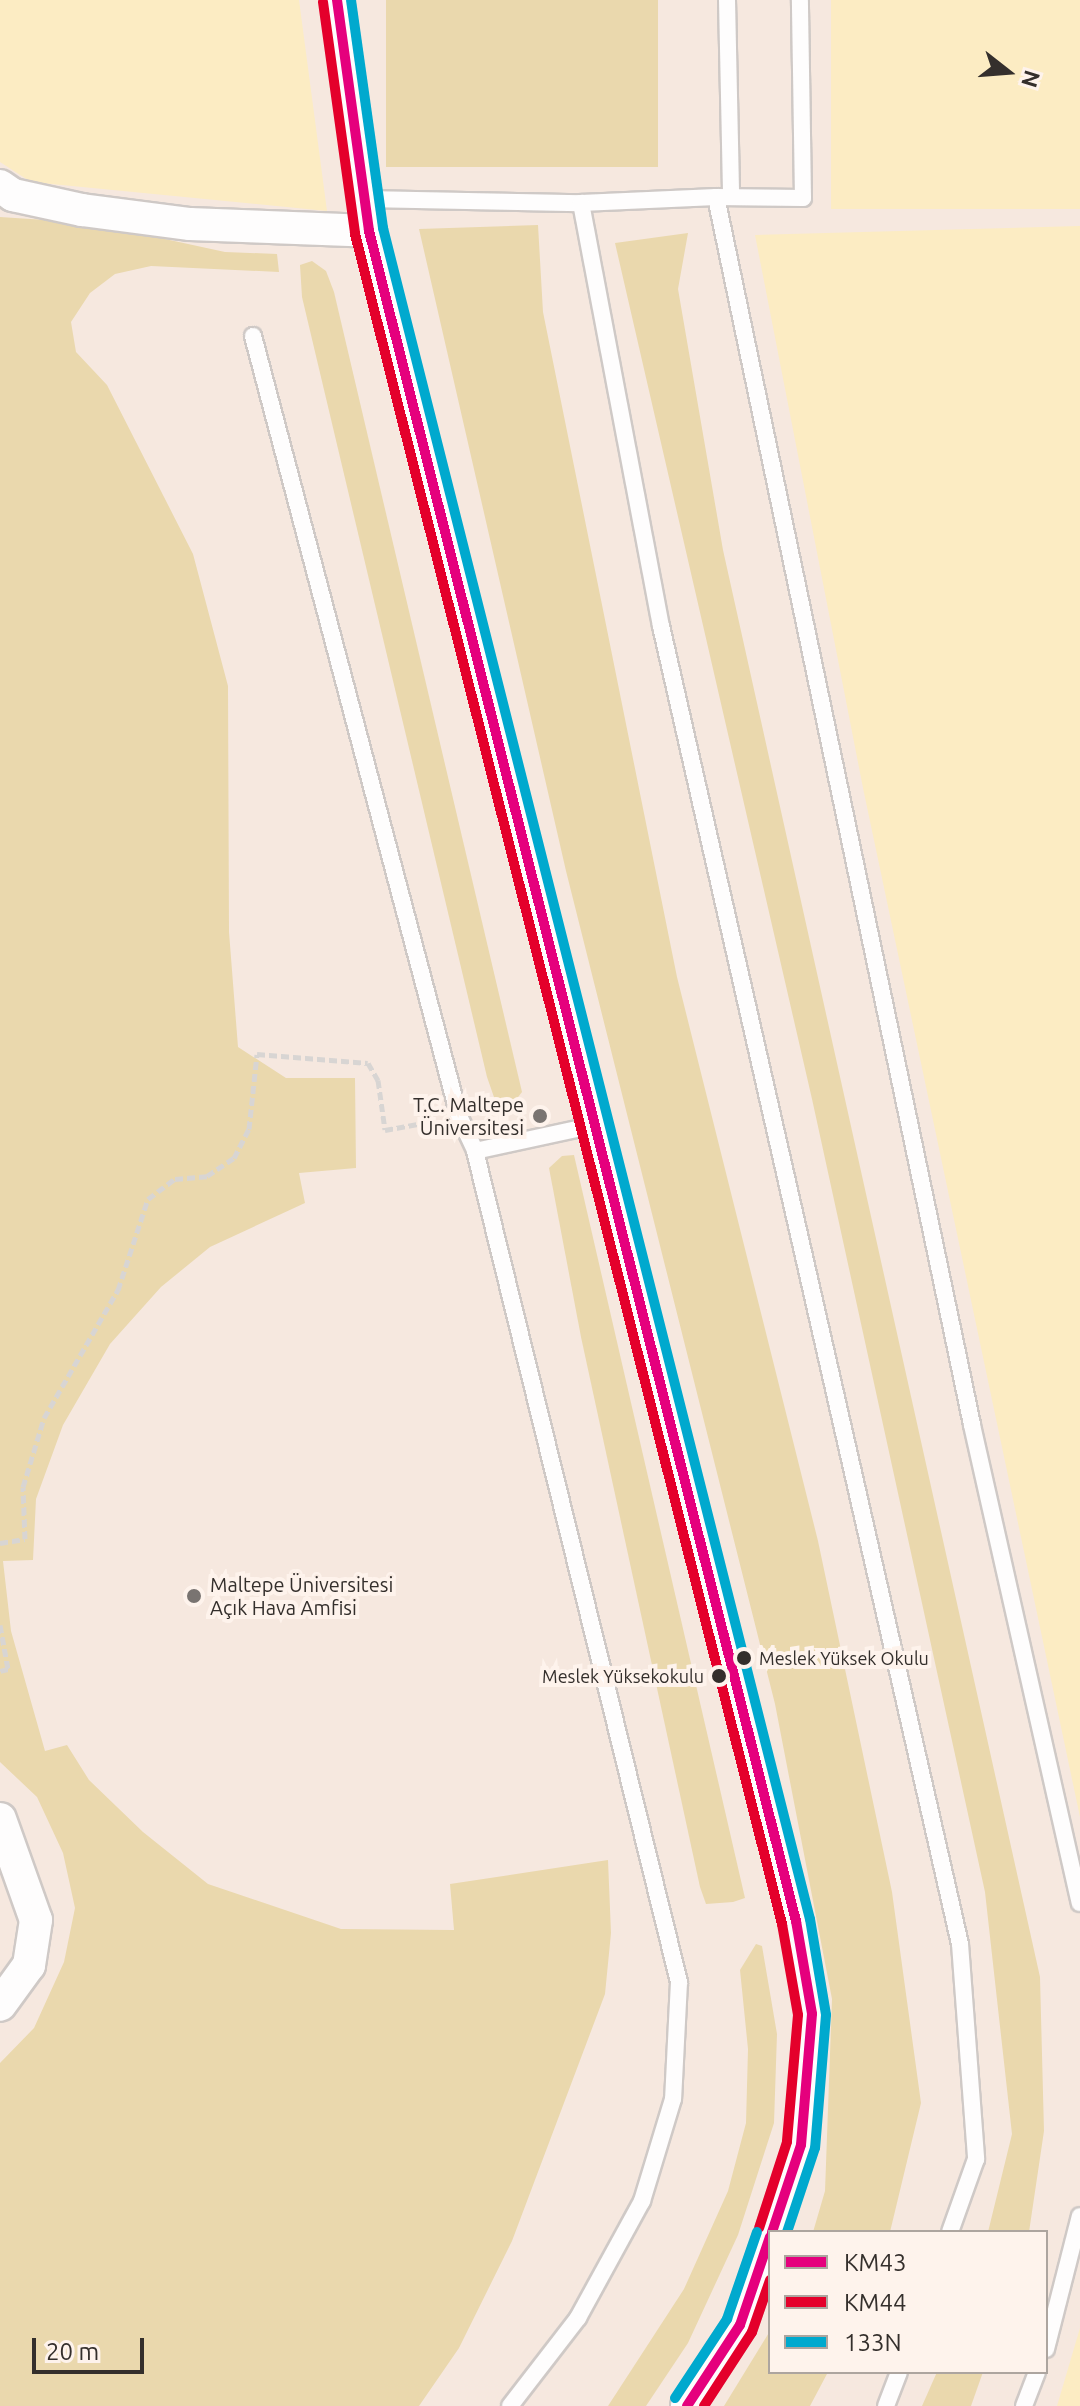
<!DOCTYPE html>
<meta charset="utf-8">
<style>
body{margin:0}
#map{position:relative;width:1080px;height:2406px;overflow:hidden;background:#faf4f0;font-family:Ubuntu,sans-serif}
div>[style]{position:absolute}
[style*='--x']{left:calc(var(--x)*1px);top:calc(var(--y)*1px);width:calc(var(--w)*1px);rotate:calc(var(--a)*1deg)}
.built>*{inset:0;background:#f6e8df}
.green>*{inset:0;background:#fcecc3;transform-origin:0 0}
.forest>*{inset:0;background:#ead8ad;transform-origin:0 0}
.path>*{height:5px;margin-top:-2.5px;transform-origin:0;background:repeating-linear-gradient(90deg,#d8d5d3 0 8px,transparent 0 12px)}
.roads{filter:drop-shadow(2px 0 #cfc9c6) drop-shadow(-2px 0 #cfc9c6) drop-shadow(0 2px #cfc9c6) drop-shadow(0 -2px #cfc9c6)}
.lane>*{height:16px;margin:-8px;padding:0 8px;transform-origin:8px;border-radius:8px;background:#fefdfd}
.street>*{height:32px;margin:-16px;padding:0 16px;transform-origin:16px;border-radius:16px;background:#fefdfd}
.bus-1>*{height:10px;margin:-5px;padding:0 5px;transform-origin:5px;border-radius:5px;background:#e5007d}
.bus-2>*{height:10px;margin:-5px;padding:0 5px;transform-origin:5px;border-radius:5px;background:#e4002b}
.bus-3>*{height:10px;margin:-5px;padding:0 5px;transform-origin:5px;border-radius:5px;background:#00a9ce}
.dots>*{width:22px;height:22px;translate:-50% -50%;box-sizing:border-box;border:4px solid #fef3ec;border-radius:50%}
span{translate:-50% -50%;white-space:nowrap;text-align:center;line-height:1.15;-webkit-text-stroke:8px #fef3ec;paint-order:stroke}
.bus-label{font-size:18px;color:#342f2c}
.left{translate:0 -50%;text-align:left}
.right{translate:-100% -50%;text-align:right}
.poi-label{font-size:20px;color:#342f2c}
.legend{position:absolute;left:768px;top:2230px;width:280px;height:144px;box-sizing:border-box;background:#fef3ec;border:2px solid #ada59f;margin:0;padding:10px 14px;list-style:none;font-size:24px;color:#342f2c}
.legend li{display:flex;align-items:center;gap:16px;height:40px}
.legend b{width:40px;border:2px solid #ada59f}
.north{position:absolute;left:968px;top:32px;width:80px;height:80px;-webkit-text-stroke:6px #fef3ec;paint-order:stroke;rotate:107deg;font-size:22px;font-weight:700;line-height:32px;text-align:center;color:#342f2c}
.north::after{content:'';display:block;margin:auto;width:28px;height:36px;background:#342f2c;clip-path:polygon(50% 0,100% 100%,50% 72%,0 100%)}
.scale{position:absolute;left:32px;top:2338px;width:112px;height:36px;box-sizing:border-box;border:4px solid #342f2c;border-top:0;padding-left:10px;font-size:24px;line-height:28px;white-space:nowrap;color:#342f2c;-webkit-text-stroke:6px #fef3ec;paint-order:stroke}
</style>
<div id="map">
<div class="built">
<div style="clip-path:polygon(evenodd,0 0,1080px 0,1080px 2406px,0 2406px,0 0,770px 2232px,1046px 2232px,1046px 2372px,770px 2372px,770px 2232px)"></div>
</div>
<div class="green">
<div style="clip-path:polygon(0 0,299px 0,327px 211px,31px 182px,0 162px)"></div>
<div style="left:831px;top:0;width:249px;height:209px"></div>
<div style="clip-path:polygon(1080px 226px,1080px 1817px,863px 788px,755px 235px)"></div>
<div style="clip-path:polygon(1080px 2328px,1080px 2406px,1057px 2406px)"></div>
</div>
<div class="forest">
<div style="left:386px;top:0;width:272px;height:167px"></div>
<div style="clip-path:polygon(0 217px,91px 223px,225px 252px,277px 254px,279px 272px,151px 266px,115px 274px,90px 293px,71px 322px,76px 352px,107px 385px,193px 554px,228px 686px,229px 932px,238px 1047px,286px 1078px,355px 1078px,356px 1168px,299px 1173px,305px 1203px,210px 1247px,161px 1287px,110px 1344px,63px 1425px,36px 1499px,33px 1560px,3px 1561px,11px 1631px,45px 1751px,67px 1745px,89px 1780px,143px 1832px,208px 1884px,341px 1929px,454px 1930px,450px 1884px,608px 1860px,611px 1933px,605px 1994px,512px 2241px,459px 2348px,419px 2406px,0 2406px,0 2063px,34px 2028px,64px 1962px,75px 1908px,63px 1853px,37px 1797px,0 1762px)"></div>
<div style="clip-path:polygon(538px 225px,543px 312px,677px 977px,818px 1541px,892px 1892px,921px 2103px,890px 2232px,813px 2232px,825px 2191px,832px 1999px,775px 1704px,566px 871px,419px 229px)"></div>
<div style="clip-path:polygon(688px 233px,678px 289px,723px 550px,1040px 1977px,1044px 2131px,1029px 2232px,988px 2232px,1012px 2134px,985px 1892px,812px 1099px,615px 243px)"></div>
<div style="clip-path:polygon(312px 261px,326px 271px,334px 292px,522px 1092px,515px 1101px,495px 1100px,487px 1077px,302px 297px,300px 265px)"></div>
<div style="clip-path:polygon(574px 1155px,745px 1898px,733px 1902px,706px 1904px,700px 1887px,581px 1337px,549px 1168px,562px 1156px)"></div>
<div style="clip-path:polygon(756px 1944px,762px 1946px,777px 2034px,774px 2123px,738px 2235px,688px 2343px,646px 2406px,608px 2406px,684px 2289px,728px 2191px,746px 2123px,748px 2049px,740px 1970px)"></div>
<div style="clip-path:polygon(770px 2331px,770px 2372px,828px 2372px,810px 2406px,724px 2406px)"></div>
<div style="clip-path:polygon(937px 2372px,983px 2372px,971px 2406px,922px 2406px)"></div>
</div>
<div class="path">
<div style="--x:0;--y:1543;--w:25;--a:-9"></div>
<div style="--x:25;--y:1539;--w:52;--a:-92.2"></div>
<div style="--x:23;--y:1487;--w:72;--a:-73.1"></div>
<div style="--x:44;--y:1418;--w:148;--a:-60"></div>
<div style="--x:118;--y:1290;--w:96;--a:-71.8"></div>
<div style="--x:148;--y:1199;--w:34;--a:-37"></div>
<div style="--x:175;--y:1179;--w:32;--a:-5"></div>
<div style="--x:207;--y:1176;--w:32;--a:-34"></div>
<div style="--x:234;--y:1158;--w:33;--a:-63"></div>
<div style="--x:249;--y:1129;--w:75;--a:-83.9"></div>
<div style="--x:257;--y:1054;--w:111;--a:4.6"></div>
<div style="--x:368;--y:1063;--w:20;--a:60"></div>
<div style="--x:378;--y:1080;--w:50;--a:82"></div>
<div style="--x:385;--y:1130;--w:50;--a:-10.4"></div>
<div style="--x:0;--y:1625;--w:45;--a:79.7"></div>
<div style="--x:8;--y:1669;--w:8;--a:166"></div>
</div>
<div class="roads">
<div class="lane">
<div style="--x:727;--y:0;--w:197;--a:88.8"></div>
<div style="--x:716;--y:197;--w:87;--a:0.7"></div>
<div style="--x:803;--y:198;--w:198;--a:-90.9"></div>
<div style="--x:365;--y:199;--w:216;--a:1.1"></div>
<div style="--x:581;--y:203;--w:135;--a:-2.5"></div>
<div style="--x:716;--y:197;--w:1254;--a:78.22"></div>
<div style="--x:972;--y:1425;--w:490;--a:77.3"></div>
<div style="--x:581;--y:203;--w:430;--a:79.3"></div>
<div style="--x:661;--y:626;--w:1351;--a:77.22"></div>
<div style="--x:960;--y:1944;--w:216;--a:85.7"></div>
<div style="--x:976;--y:2159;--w:77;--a:109.6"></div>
<div style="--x:253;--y:336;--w:807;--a:75.21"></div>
<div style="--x:459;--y:1116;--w:38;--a:65"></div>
<div style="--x:475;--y:1151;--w:123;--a:-12.2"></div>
<div style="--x:475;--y:1151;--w:856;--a:76.21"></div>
<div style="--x:679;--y:1982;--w:117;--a:92.9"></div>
<div style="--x:673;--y:2099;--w:107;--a:106.9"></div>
<div style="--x:642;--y:2201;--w:133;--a:118.7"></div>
<div style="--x:578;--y:2318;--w:111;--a:127.7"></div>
<div style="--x:1046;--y:2349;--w:137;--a:-75.7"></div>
<div style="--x:886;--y:2406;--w:36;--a:-69"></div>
<div style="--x:1024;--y:2406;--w:36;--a:-69"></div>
</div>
<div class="street">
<div style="--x:337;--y:0;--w:233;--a:82.1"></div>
<div style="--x:369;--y:231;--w:1743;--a:75.82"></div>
<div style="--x:796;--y:1921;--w:94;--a:80.2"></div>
<div style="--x:812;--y:2014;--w:131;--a:94.8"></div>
<div style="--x:801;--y:2145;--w:92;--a:108.4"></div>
<div style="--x:0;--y:186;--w:16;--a:35"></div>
<div style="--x:13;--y:195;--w:71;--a:12.3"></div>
<div style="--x:82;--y:210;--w:109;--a:7.4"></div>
<div style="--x:190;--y:224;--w:179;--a:2.2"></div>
<div style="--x:0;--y:1819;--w:107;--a:70.4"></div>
<div style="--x:36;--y:1920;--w:46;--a:98.8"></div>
<div style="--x:29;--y:1965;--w:49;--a:125.9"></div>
<div style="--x:687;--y:2406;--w:97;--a:-56.8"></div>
<div style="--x:740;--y:2325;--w:93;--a:-71.2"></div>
</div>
</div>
<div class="bus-1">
<div style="--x:337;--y:0;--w:233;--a:82.1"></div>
<div style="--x:369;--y:231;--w:1743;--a:75.82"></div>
<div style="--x:796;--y:1921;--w:94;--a:80.2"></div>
<div style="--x:812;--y:2014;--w:131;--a:94.8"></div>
<div style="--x:801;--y:2145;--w:92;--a:108.4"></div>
<div style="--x:687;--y:2406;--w:97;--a:-56.8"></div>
<div style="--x:740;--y:2325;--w:93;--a:-71.2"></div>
</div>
<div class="bus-2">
<div style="--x:323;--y:2;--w:234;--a:82.1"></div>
<div style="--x:355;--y:234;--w:1743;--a:75.82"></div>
<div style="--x:782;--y:1924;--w:92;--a:80"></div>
<div style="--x:798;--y:2015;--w:127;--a:95"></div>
<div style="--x:787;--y:2142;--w:90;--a:108"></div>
<div style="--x:704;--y:2406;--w:88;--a:-57"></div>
<div style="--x:752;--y:2332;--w:55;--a:-70.9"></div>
</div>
<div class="bus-3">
<div style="--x:351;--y:0;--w:230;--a:82"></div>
<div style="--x:383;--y:228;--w:1744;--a:75.83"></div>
<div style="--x:810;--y:1919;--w:97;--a:80.5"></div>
<div style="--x:826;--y:2015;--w:133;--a:94.7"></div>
<div style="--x:815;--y:2148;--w:89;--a:108.4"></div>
<div style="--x:675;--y:2398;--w:95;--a:-56.6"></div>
<div style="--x:727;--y:2319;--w:92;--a:-71"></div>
</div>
<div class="dots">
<div style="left:540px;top:1116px;background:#797471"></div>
<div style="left:194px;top:1596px;background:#797471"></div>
<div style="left:744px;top:1658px;background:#342f2c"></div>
<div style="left:719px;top:1676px;background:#342f2c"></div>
</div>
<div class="bus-label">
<span class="left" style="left:759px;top:1658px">Meslek Yüksek Okulu</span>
<span class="right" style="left:704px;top:1676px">Meslek Yüksekokulu</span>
</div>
<div class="poi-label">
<span class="right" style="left:524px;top:1116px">T.C. Maltepe<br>Üniversitesi</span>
<span class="left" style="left:210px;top:1596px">Maltepe Üniversitesi<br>Açık Hava Amfisi</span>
</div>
<ul class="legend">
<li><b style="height:10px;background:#e5007d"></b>KM43</li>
<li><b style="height:10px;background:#e4002b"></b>KM44</li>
<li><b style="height:10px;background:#00a9ce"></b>133N</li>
</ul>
<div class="north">N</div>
<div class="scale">20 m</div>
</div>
